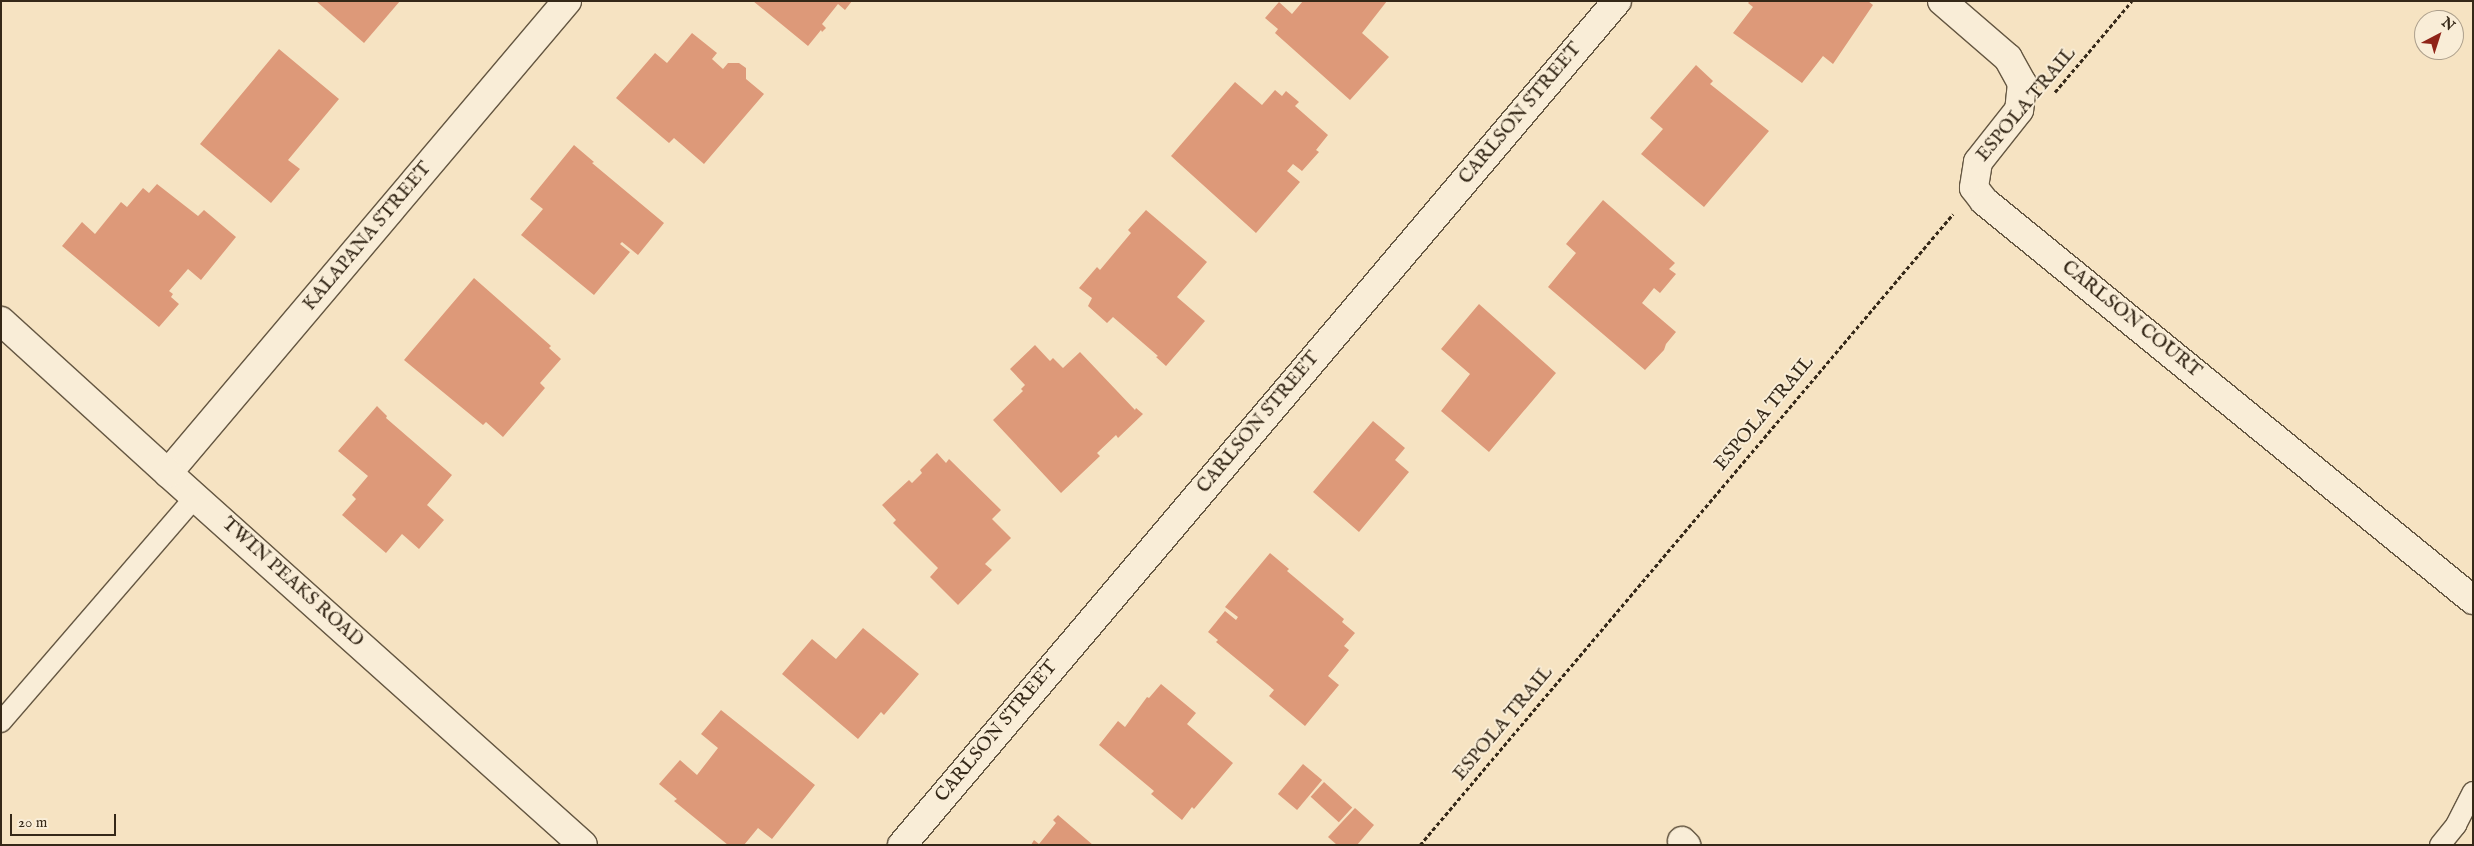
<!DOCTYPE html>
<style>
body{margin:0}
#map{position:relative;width:2474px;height:846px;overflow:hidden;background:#f6e3c2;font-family:"IM FELL English",serif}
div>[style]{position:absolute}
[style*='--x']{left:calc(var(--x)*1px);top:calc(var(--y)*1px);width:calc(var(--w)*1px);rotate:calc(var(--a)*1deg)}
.building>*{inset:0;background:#dd9979;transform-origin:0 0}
.path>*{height:3px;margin-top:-1.5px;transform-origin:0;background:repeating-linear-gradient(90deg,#352818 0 4px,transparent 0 6.5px)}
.roads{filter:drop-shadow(1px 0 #655742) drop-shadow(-1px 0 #655742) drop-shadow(0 1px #655742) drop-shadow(0 -1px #655742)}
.lane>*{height:20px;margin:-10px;padding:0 10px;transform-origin:10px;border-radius:10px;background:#f9edd7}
.street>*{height:28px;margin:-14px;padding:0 14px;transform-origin:14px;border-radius:14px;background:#f9edd7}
.secondary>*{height:28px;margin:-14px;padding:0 14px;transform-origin:14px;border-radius:14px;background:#f9edd7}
span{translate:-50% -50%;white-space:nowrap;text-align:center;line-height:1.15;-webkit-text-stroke:4px #f9edd7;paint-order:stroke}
.street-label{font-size:19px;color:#352818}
.frame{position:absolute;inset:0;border:2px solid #352818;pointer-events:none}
.north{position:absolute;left:2414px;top:10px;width:50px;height:50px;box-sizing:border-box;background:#f9edd7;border:1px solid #ab9e8b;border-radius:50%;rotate:40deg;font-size:14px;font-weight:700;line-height:20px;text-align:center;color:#352818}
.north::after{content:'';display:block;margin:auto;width:18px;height:22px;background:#8f2418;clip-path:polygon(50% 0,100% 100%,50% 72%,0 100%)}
.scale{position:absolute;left:10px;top:814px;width:106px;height:22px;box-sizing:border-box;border:2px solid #352818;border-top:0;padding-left:6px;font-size:15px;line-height:18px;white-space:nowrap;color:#352818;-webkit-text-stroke:4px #f9edd7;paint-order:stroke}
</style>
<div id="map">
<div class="building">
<div style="clip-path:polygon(316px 1px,400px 1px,364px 43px)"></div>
<div style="clip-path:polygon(753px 1px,852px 1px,845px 10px,838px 4px,822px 24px,826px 28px,822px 32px,821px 30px,808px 46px)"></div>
<div style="clip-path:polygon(1303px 1px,1387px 1px,1362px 33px,1389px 57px,1350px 100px,1275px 33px,1278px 29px,1265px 18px,1279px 2px,1292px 14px)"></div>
<div style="clip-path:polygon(1750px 1px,1868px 1px,1873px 5px,1833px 64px,1823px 56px,1802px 83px,1733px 33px,1753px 7px,1748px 3px)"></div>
<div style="clip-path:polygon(692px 33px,717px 53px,712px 59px,723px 69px,728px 63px,739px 63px,746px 68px,746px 79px,764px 94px,704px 164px,674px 138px,669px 143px,616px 98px,655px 53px,667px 63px)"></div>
<div style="clip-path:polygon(279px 49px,339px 99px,288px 160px,300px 169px,271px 203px,200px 144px)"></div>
<div style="clip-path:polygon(1696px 65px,1713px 81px,1710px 84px,1769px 131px,1704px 207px,1641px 154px,1663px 129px,1650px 118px)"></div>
<div style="clip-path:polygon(1235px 82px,1262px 105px,1275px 90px,1282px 96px,1286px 91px,1299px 102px,1295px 106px,1328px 135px,1316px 150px,1319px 152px,1302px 171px,1293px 164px,1287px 171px,1300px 182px,1256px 233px,1171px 156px)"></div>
<div style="clip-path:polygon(574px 145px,594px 162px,592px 163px,664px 223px,638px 255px,622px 242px,620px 244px,630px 252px,594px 295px,521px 235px,543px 209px,530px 199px)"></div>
<div style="clip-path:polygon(157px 184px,198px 216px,204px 210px,236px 237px,201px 280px,188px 269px,169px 291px,173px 294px,171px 297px,179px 304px,159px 327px,62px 246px,82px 222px,95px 234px,121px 202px,127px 207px,143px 188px,149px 193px)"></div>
<div style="clip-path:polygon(1603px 200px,1675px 263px,1669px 269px,1676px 274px,1660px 293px,1654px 288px,1642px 303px,1676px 332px,1666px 344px,1664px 350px,1645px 370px,1548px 287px,1576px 253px,1566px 244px)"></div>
<div style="clip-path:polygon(1146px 210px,1207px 262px,1177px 297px,1205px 321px,1166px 366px,1156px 357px,1158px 356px,1113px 317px,1107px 323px,1088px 306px,1092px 298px,1079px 288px,1097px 267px,1100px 270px,1131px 233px,1128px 230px)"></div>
<div style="clip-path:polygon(474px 278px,551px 346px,549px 348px,561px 359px,540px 383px,545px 388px,503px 437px,486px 422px,483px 425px,404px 360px)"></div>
<div style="clip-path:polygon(1479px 304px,1556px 373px,1489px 452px,1441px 411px,1470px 374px,1441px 349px)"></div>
<div style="clip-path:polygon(1035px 345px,1050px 361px,1053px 358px,1063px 368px,1080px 352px,1135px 410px,1136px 408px,1143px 414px,1118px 438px,1116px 435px,1097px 453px,1100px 456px,1061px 493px,993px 420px,1023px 391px,1021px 389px,1025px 385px,1010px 369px)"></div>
<div style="clip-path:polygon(377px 406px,387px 416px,386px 418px,452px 475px,427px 505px,444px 520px,419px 549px,402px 534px,386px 553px,342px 515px,356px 499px,352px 495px,368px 476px,338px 451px)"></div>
<div style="clip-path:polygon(1373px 421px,1405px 448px,1395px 460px,1409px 472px,1359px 532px,1313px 492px)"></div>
<div style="clip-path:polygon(937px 453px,946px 463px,949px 459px,1001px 510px,992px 519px,1011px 538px,985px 564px,992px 570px,958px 605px,930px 577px,938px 568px,893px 523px,896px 520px,882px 505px,909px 480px,912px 483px,922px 473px,920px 470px)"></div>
<div style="clip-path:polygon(1270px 553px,1289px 569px,1287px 571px,1344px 619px,1342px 622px,1355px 633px,1344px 646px,1349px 650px,1328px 676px,1339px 685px,1305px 726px,1269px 696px,1274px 690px,1216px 642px,1218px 640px,1208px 632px,1225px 611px,1236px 620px,1238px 617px,1225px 607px)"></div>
<div style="clip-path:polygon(863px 628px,919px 674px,884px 715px,881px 712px,858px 739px,782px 674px,812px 639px,836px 659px)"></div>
<div style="clip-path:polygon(1161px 684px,1196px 713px,1187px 724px,1233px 763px,1194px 809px,1192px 807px,1182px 820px,1151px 794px,1154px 791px,1099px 745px,1118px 721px,1125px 727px,1147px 697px,1149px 698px)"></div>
<div style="clip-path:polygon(721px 710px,815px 785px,772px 839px,758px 828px,744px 845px,728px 845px,674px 801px,677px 799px,659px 784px,680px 760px,697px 775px,718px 748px,701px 734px)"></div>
<div style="left:1303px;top:764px;width:25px;height:39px;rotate:40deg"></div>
<div style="left:1324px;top:782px;width:38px;height:20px;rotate:42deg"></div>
<div style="clip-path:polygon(1355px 808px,1374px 825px,1357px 845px,1337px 845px,1328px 837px)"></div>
<div style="clip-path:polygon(1058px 815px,1093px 845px,1031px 845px,1034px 840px,1039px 844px,1056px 823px,1053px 820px)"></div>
</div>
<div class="path">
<div style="--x:2055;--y:92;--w:119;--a:-49.8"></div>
<div style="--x:1420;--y:845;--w:826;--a:-49.81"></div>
</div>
<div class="roads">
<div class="lane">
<div style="--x:1;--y:722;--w:297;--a:-49.2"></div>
<div style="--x:2440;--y:845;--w:26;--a:-51"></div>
<div style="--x:2456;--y:825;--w:37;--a:-63"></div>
</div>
<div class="street">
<div style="--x:567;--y:1;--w:618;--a:130.21"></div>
<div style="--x:168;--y:473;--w:557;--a:41.87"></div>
<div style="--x:1942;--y:1;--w:87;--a:40.8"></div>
<div style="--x:2008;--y:58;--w:29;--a:61"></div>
<div style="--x:2022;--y:83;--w:27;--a:96"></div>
<div style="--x:2019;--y:110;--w:66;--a:128.3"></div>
<div style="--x:1978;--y:162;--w:26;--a:99"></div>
<div style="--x:1974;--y:188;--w:16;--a:52"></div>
<div style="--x:1984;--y:201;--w:631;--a:39.21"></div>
<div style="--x:1682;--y:841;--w:6;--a:45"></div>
<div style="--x:902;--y:845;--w:1106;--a:-49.73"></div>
</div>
<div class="secondary">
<div style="--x:1;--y:321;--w:226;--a:42.3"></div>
</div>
</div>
<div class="street-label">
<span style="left:2027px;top:105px;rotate:-50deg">ESPOLA TRAIL</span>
<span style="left:1521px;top:114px;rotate:-50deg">CARLSON STREET</span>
<span style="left:368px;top:237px;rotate:-50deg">KALAPANA STREET</span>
<span style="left:2131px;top:320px;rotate:39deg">CARLSON COURT</span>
<span style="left:1765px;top:414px;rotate:-50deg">ESPOLA TRAIL</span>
<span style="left:1259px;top:423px;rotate:-50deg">CARLSON STREET</span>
<span style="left:292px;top:583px;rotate:42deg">TWIN PEAKS ROAD</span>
<span style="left:1504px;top:724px;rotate:-50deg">ESPOLA TRAIL</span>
<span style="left:997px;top:732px;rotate:-50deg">CARLSON STREET</span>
</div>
<div class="frame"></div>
<div class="north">N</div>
<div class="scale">20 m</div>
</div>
